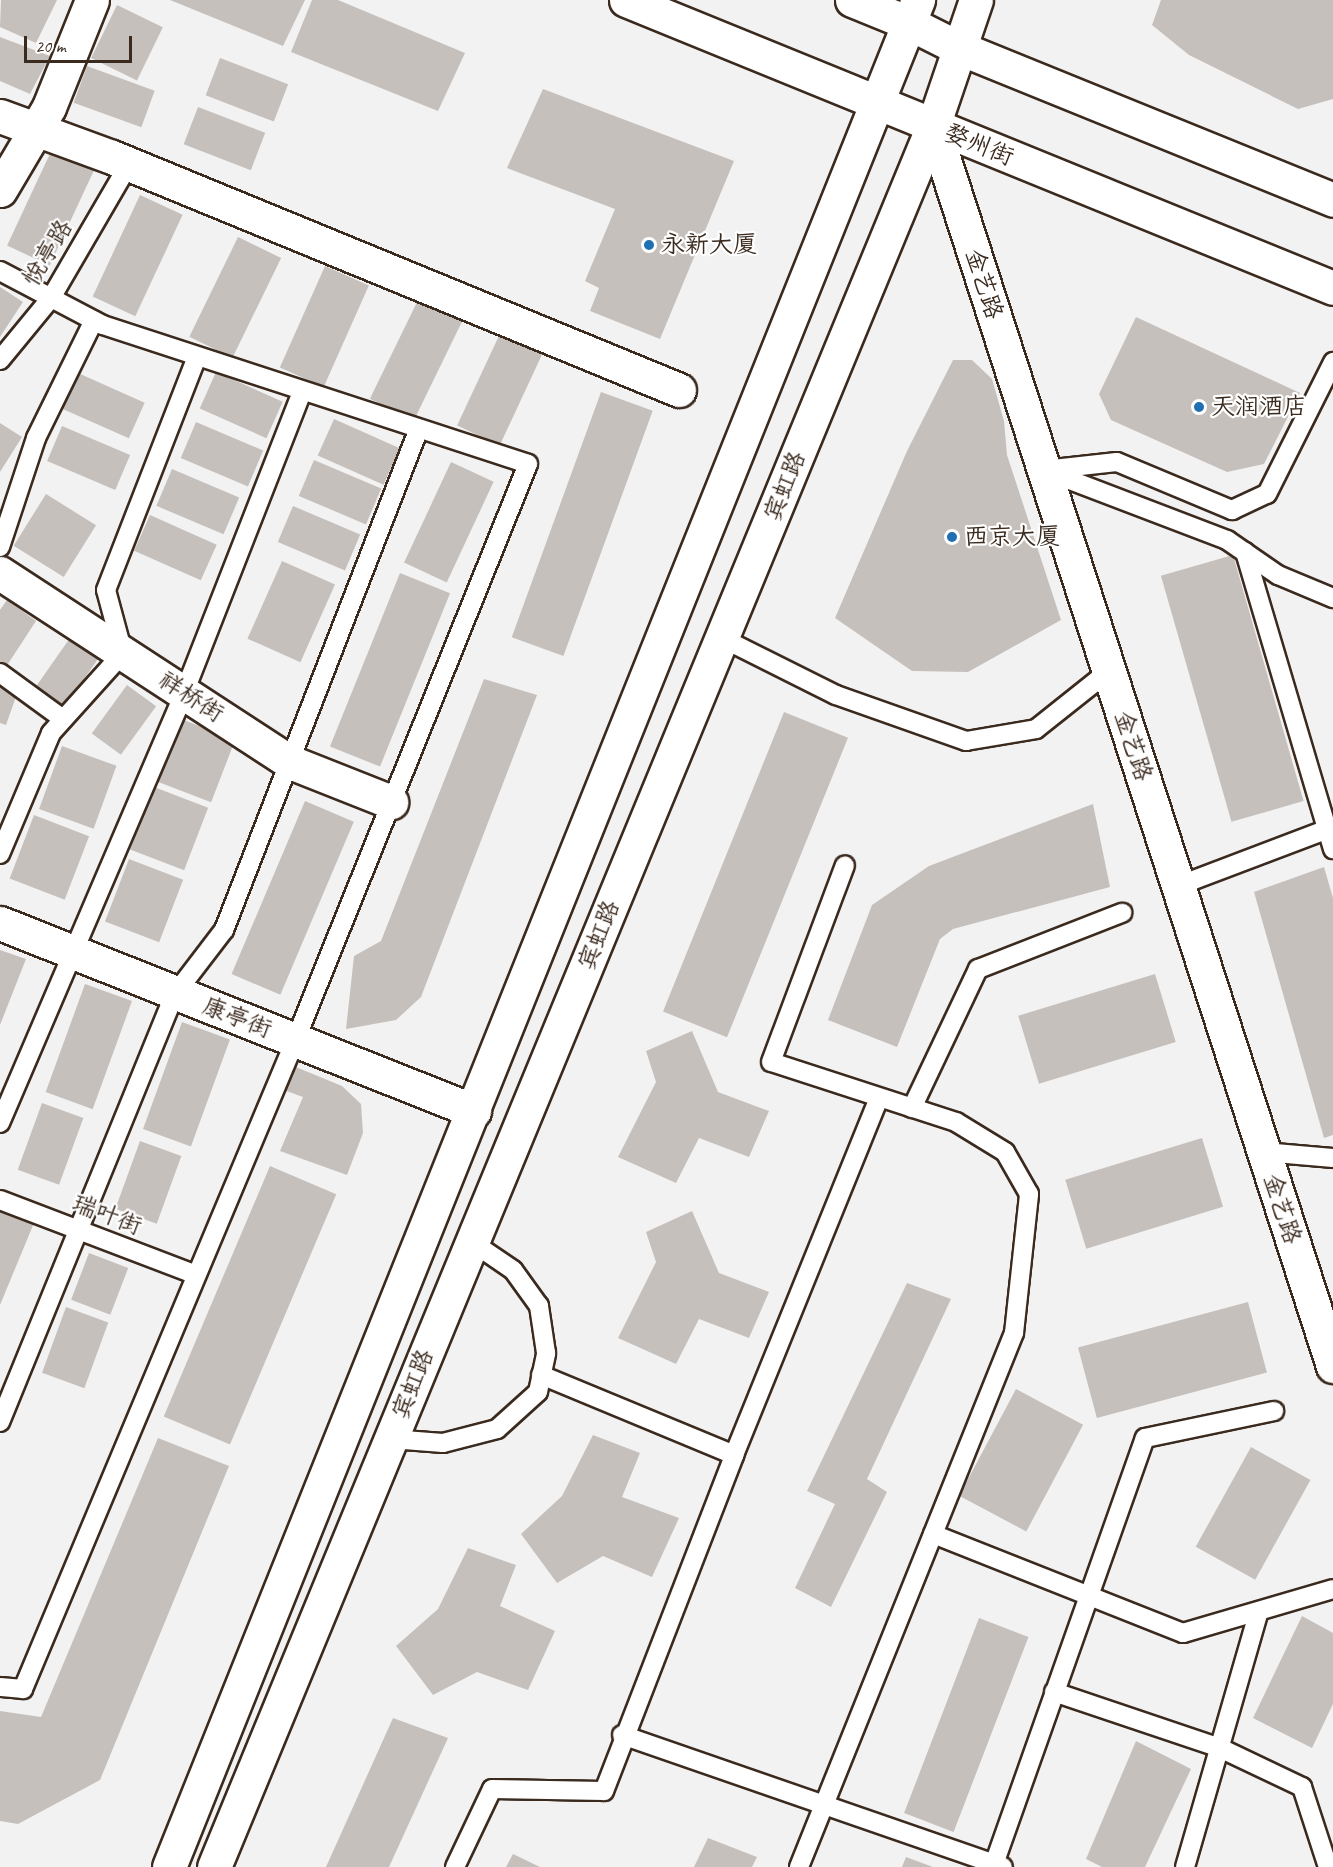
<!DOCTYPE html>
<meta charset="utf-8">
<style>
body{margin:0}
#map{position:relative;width:1333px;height:1867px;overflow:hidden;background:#f3f2f2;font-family:Caveat,"LXGW WenKai TC",sans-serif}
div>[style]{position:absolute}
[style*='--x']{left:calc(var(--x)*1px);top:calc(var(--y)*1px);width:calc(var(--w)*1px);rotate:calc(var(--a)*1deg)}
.building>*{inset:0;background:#c6c0bd;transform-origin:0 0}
.roads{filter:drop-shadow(2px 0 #3b2a1e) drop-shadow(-2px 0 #3b2a1e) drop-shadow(0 2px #3b2a1e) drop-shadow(0 -2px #3b2a1e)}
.service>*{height:18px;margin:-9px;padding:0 9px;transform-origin:9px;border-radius:9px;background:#fff}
.minor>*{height:33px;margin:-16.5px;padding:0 16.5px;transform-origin:16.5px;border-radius:16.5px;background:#fff}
.secondary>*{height:33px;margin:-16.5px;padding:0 16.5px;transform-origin:16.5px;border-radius:16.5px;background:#fff}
.dots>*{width:16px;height:16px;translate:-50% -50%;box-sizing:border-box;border:3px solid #fff;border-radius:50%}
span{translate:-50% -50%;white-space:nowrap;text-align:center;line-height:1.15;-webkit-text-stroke:4.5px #fff;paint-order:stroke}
.street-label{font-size:24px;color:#3b2a1e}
.poi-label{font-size:24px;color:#3b2a1e}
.left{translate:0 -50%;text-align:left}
.scale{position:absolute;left:24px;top:36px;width:108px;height:27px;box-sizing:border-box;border:3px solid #3b2a1e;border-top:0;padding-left:8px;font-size:18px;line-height:21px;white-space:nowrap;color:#3b2a1e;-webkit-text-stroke:4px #fff;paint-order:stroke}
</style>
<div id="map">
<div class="building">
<div style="clip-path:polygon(1px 0,57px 0,36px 43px,0 27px)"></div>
<div style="clip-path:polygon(170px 0,305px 0,283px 46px)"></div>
<div style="clip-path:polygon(312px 0,338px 0,465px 53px,438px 111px,291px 52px)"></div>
<div style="clip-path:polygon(1161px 0,1333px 0,1333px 99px,1298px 109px,1189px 55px,1152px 25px)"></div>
<div style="left:117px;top:5px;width:51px;height:59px;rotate:26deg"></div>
<div style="clip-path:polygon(0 37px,50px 56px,30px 94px,0 81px)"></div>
<div style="left:220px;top:58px;width:73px;height:40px;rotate:21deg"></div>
<div style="left:87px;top:66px;width:72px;height:39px;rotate:20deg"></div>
<div style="clip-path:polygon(543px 89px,734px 161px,660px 339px,590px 311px,599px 288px,585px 281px,615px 209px,507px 168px)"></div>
<div style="left:198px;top:107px;width:72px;height:40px;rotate:21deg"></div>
<div style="left:54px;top:145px;width:47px;height:111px;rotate:25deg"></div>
<div style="left:140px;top:195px;width:47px;height:112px;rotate:25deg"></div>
<div style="left:238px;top:237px;width:48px;height:111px;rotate:26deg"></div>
<div style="left:325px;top:266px;width:48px;height:111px;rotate:24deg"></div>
<div style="clip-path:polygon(0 287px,23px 302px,0 337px)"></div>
<div style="left:419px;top:298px;width:49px;height:112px;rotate:26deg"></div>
<div style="clip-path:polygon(1136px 317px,1300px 393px,1264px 464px,1227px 472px,1111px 420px,1099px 394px)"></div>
<div style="left:504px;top:325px;width:47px;height:111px;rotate:25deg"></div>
<div style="clip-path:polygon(953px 360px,972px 360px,992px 379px,1004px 421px,1007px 455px,1061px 620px,968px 672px,912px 671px,835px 618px,907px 451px)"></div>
<div style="left:216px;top:372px;width:73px;height:40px;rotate:24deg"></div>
<div style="left:78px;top:373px;width:73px;height:39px;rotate:24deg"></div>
<div style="left:601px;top:392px;width:55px;height:261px;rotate:20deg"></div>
<div style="left:334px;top:419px;width:72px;height:40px;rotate:24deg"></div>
<div style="left:196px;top:422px;width:73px;height:39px;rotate:23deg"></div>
<div style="clip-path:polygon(0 423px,22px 437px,0 472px)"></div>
<div style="left:62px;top:426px;width:74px;height:38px;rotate:23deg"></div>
<div style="left:314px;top:460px;width:73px;height:39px;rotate:23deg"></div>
<div style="left:451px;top:462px;width:47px;height:111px;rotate:25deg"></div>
<div style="left:172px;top:469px;width:73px;height:40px;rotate:23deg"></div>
<div style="left:46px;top:494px;width:59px;height:61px;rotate:32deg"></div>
<div style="left:293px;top:506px;width:73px;height:39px;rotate:23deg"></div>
<div style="left:150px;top:515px;width:73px;height:39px;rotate:24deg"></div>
<div style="left:1233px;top:555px;width:256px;height:75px;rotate:74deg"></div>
<div style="left:282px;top:561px;width:58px;height:85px;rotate:24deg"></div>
<div style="left:400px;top:573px;width:54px;height:187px;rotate:22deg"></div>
<div style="clip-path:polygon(7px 600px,36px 621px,4px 670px,0 667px,0 610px)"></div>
<div style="left:70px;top:638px;width:35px;height:59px;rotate:35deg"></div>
<div style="clip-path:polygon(484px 679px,537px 695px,421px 997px,396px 1020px,346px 1029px,354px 956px,381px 941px)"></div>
<div style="left:127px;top:685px;width:36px;height:60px;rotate:36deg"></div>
<div style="clip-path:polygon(0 686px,18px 691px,6px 725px,0 723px)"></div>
<div style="left:784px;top:712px;width:69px;height:323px;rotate:22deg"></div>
<div style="left:181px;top:719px;width:58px;height:67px;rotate:21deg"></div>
<div style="left:62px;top:746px;width:58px;height:67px;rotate:20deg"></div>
<div style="left:154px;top:787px;width:58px;height:67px;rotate:21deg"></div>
<div style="left:305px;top:801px;width:53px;height:188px;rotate:23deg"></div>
<div style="clip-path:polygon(1093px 804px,1110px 887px,953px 929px,940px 939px,897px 1047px,828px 1020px,872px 905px,929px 866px)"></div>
<div style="left:34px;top:815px;width:59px;height:68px;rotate:21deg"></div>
<div style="left:129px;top:859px;width:58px;height:67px;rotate:21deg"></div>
<div style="clip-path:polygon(1324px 867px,1333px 898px,1333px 1135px,1324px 1138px,1254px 892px)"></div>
<div style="clip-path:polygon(0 950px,26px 959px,0 1025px)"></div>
<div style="left:1155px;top:974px;width:71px;height:143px;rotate:73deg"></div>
<div style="left:85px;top:984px;width:50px;height:115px;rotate:20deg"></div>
<div style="left:182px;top:1022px;width:51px;height:114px;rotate:20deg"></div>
<div style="clip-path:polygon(692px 1031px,718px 1092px,769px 1111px,749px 1157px,699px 1138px,676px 1183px,618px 1157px,656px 1082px,646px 1051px)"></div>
<div style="clip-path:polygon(291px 1065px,342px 1086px,361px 1104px,363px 1133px,347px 1175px,280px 1151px,303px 1097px,281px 1089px)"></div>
<div style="left:42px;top:1103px;width:44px;height:71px;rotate:20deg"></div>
<div style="left:1202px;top:1138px;width:72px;height:143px;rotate:73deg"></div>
<div style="left:140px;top:1141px;width:44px;height:72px;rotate:20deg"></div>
<div style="left:270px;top:1166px;width:72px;height:272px;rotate:23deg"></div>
<div style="clip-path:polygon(0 1211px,34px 1223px,0 1305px)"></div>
<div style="clip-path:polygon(692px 1211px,719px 1273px,769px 1292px,749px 1338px,699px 1319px,676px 1364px,618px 1338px,656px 1262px,646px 1232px)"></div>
<div style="left:89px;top:1253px;width:42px;height:50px;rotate:21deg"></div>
<div style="clip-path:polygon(907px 1283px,951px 1299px,867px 1479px,887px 1492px,831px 1607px,795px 1588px,835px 1504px,807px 1491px)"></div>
<div style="left:1248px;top:1302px;width:73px;height:176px;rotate:75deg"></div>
<div style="left:66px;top:1307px;width:45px;height:70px;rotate:20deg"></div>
<div style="left:1016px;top:1389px;width:76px;height:121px;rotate:28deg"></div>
<div style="clip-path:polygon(593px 1435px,640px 1453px,622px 1497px,679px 1518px,652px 1577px,603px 1556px,557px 1583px,521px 1534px,562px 1496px)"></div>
<div style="clip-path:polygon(158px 1438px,229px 1466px,100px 1780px,18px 1824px,0 1821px,0 1711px,41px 1717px)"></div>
<div style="left:1251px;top:1447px;width:68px;height:114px;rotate:29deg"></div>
<div style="clip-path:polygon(468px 1548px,516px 1565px,500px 1606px,555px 1631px,528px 1690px,477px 1672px,433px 1695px,396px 1646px,438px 1609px)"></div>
<div style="clip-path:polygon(1302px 1616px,1333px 1633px,1333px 1704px,1312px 1748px,1253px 1718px)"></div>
<div style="left:979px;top:1618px;width:53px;height:209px;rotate:21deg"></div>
<div style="clip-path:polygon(393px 1718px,448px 1738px,389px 1867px,326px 1867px)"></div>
<div style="clip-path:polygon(1136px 1741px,1191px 1769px,1145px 1867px,1102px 1867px,1086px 1859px)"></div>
<div style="clip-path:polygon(708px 1838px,757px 1857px,752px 1867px,694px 1867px)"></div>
<div style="clip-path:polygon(513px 1854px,540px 1867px,506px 1867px)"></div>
<div style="clip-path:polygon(906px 1857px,933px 1867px,902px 1867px)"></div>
</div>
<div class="roads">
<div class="service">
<div style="--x:0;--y:271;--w:116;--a:27.7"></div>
<div style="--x:103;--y:325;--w:447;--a:18.1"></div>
<div style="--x:528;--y:464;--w:622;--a:111.99"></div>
<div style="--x:295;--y:1041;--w:703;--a:112.77"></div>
<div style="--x:23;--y:1689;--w:23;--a:-175"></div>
<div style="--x:0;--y:360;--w:80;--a:-50.6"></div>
<div style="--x:51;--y:298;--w:155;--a:-59.8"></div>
<div style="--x:1044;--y:470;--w:73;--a:-6.3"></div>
<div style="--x:1117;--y:462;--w:125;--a:22.7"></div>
<div style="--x:1232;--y:510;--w:38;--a:-25"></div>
<div style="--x:1267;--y:494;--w:148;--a:-63.4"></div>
<div style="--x:1049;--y:472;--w:191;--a:20.9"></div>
<div style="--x:1227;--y:540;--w:62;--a:34.5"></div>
<div style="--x:1278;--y:575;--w:60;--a:22.7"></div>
<div style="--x:0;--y:547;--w:115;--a:-71.7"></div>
<div style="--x:36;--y:438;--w:131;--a:-63.8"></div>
<div style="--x:1245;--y:552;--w:310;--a:73.5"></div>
<div style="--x:722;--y:638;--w:127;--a:26.6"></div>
<div style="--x:836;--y:695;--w:138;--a:19.5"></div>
<div style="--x:966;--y:741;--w:71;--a:-9.7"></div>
<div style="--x:1036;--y:729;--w:93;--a:-38.5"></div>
<div style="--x:0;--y:673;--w:78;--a:36.1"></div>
<div style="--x:0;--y:854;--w:131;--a:-67.1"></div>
<div style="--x:51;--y:733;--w:108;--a:-48"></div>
<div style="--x:123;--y:653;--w:65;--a:-105.1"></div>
<div style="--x:106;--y:590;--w:250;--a:-68.7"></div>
<div style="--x:1178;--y:886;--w:160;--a:-20.8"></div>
<div style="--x:912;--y:1108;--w:154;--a:-64.6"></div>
<div style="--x:978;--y:969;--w:155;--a:-21.3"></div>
<div style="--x:0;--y:1123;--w:468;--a:-66.8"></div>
<div style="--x:184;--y:693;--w:323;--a:-68.6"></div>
<div style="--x:1264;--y:1152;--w:69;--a:5"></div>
<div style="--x:0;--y:1200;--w:210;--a:20.9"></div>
<div style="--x:541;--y:1375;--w:209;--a:22.5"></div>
<div style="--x:0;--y:1422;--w:462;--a:-67.8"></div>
<div style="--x:175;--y:994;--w:81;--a:-52.6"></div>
<div style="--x:224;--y:930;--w:535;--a:-68.76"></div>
<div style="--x:391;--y:1439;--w:52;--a:4.4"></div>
<div style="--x:443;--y:1443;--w:56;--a:-14.5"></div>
<div style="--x:497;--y:1429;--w:55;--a:-42.1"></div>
<div style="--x:538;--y:1392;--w:40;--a:-78"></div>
<div style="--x:546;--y:1353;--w:48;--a:-98.5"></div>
<div style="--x:539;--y:1306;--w:44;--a:-125.8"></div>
<div style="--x:513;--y:1270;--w:50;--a:-145.7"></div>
<div style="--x:933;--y:1534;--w:269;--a:21.6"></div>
<div style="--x:1183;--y:1633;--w:156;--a:-16.3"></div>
<div style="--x:1054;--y:1692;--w:175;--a:18.6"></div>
<div style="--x:1220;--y:1748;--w:91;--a:25.4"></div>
<div style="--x:1302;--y:1787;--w:84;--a:72"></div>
<div style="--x:622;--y:1735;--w:403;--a:19.1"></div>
<div style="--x:455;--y:1867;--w:86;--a:-64.6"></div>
<div style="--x:492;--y:1789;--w:112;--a:1"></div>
<div style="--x:604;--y:1791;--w:360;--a:-68.8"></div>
<div style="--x:734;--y:1455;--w:385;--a:-67.9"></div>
<div style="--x:799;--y:1867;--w:576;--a:-68.07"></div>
<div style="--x:1014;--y:1333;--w:140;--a:-83.8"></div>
<div style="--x:1029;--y:1194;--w:48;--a:-119.7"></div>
<div style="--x:1005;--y:1152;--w:57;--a:-148.5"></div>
<div style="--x:956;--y:1122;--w:194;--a:-162"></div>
<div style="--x:771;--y:1062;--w:210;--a:-69.4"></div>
<div style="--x:993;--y:1867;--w:455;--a:-70.5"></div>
<div style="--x:1145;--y:1438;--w:132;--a:-11.8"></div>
<div style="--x:1185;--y:1867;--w:266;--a:-73.9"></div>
</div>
<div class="minor">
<div style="--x:0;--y:116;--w:119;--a:20.1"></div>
<div style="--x:112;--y:157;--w:613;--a:22.34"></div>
<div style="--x:933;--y:126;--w:1303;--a:72.12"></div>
<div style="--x:0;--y:190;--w:96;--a:-59.4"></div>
<div style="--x:49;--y:107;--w:115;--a:-68.1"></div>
<div style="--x:0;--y:573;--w:346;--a:33.1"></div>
<div style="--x:290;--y:762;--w:109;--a:21.6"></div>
<div style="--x:0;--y:923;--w:510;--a:21.63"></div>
</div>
<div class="secondary">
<div style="--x:626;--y:0;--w:763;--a:22.16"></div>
<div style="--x:852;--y:0;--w:61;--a:22"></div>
<div style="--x:909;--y:23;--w:54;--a:26.6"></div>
<div style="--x:957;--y:47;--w:406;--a:22.1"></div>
<div style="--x:169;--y:1867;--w:2012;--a:-68.14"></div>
<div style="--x:214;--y:1867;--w:1884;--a:-67.56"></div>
<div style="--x:933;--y:126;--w:133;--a:-71.2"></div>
</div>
</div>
<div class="dots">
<div style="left:649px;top:245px;background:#1f6fb2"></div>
<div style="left:1199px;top:407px;background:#1f6fb2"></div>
<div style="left:952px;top:537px;background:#1f6fb2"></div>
</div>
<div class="street-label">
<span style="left:979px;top:145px;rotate:22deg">婺州街</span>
<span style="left:48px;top:253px;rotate:-59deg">悦亭路</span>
<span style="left:984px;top:284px;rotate:72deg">金艺路</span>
<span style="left:785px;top:486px;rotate:-68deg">宾虹路</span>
<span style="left:191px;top:697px;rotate:33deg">祥桥街</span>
<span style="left:1133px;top:746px;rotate:72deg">金艺路</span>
<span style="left:599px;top:935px;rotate:-68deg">宾虹路</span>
<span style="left:237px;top:1018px;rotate:21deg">康亭街</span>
<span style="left:1282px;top:1209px;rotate:72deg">金艺路</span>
<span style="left:107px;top:1215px;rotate:21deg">瑞叶街</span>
<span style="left:413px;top:1384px;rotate:-68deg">宾虹路</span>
</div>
<div class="poi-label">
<span class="left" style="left:661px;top:245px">永新大厦</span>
<span class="left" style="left:1211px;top:407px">天润酒店</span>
<span class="left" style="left:964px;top:537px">西京大厦</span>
</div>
<div class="scale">20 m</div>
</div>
